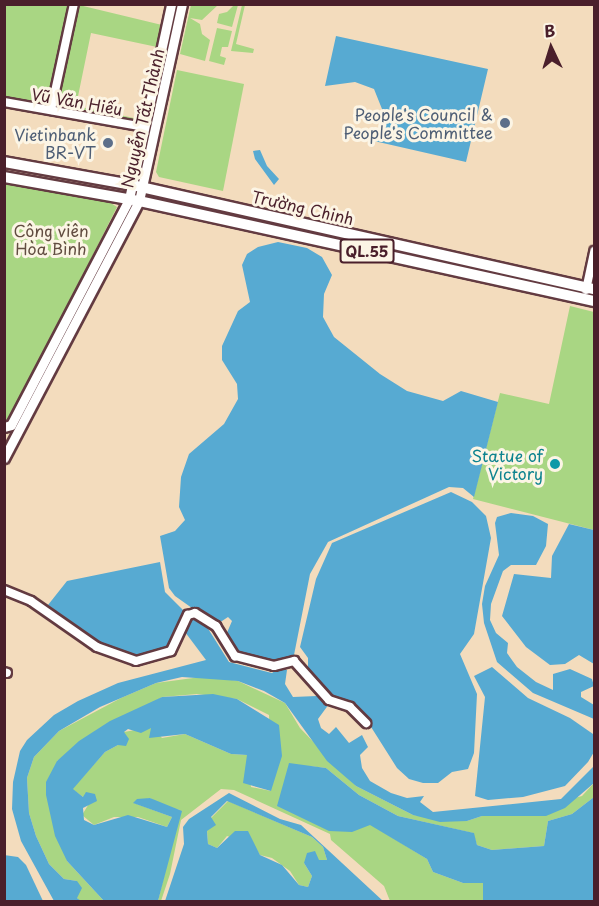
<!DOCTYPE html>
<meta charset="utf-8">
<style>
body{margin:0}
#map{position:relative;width:599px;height:906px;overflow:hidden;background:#f3dcbd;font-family:"Playpen Sans",sans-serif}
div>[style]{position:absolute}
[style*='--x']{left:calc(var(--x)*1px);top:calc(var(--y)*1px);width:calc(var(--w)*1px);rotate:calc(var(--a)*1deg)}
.green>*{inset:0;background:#a9d683}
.water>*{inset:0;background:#57aad2}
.roads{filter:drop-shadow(2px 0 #633b41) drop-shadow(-2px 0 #633b41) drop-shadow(0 2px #633b41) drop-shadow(0 -2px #633b41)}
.minor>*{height:8px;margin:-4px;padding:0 4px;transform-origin:4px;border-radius:4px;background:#fff}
.major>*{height:9px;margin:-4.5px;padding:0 4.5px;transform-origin:4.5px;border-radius:4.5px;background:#fff}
.highway>*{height:10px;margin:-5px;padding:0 5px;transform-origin:5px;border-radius:5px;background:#fff}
.dots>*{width:16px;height:16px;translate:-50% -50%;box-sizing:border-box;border:3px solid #fcf5e5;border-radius:50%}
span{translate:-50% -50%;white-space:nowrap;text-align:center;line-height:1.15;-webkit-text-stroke:6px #fcf5e5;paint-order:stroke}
.shield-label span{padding:2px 4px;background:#fcf5e5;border:2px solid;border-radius:4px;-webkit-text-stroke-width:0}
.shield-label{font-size:15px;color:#4a1f2b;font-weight:700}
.street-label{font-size:16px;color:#4a1f2b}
.service-label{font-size:16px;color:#4e5e75}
.right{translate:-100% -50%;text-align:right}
.park-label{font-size:16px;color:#624d41}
.culture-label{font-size:16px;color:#0d838f}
.frame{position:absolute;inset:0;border:6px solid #4a1f2b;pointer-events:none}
.north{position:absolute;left:521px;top:18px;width:60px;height:60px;-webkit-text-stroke:4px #fcf5e5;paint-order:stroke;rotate:356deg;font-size:16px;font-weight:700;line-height:24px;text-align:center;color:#4a1f2b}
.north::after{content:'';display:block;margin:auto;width:21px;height:27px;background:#4a1f2b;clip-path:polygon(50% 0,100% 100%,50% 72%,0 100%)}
</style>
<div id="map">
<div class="green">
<div style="clip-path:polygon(4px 5px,79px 5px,162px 25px,157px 47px,91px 33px,76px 106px,134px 118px,132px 130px,5px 107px)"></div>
<div style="clip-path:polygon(191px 5px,218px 5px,202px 20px,190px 18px,200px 24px,202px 34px,210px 40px,205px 61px,180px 54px)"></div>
<div style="clip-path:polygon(234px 5px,238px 5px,232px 27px,217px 23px,219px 14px,227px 12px)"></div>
<div style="clip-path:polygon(242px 5px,245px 5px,236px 44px,254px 49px,253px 53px,231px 51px)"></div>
<div style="clip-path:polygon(217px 28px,232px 31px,228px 47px,222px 47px,220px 56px,226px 58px,224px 65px,209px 61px)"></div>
<div style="clip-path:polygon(177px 70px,244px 84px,223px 191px,159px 177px,156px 172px)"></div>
<div style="clip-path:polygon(5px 181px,106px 200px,117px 207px,11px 418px,5px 421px)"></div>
<div style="clip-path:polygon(570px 306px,594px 312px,594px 530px,473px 499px,500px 393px,549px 404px)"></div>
<div style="clip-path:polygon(208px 676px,238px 681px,285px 703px,300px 728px,356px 786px,413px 815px,467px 821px,482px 816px,507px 816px,582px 796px,594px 783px,594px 797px,572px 814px,548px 821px,544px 846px,492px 850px,477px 845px,473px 833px,398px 816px,359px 795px,326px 768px,309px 766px,370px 824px,427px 859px,433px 872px,463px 883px,483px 883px,483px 901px,390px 901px,384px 886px,331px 840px,330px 834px,234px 790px,221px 789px,181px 820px,170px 874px,161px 901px,158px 901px,180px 810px,166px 808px,150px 798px,134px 803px,172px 817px,167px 827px,138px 817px,114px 817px,94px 825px,82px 815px,90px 802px,72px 789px,105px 752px,118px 745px,124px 732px,152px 727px,162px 738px,185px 734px,231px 754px,247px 755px,251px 787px,271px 791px,269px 715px,237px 699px,197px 694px,162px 697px,57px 761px,67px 861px,104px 901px,81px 902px,77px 898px,77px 881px,64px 879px,49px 864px,36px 836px,29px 813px,27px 778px,34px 757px,59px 731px,121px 698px,156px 683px)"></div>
<div style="clip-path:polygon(228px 801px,312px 837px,323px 847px,327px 860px,304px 863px,312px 876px,308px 887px,299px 885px,290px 871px,272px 858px,260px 855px,254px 845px,227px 836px,217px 848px,208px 844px,207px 830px,211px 818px)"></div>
</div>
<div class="water">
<div style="clip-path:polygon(336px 36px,488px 69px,466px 162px,374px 141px,384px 114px,374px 89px,355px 82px,325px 86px)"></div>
<div style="clip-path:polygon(260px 150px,267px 166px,279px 179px,274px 185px,255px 159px,253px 151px)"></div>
<div style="clip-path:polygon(278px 242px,307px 248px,322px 257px,332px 275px,324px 294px,323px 317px,334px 337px,380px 374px,407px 391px,443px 401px,461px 391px,498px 402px,474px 497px,463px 488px,449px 487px,328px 542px,310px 574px,294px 655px,271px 664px,238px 655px,226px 635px,232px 621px,228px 617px,216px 625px,175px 596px,169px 588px,160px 536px,175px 531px,185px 520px,179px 507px,181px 477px,189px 454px,224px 424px,238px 399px,237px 384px,222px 360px,222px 346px,238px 311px,250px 302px,242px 265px,247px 254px,258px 247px)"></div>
<div style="clip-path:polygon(451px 492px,472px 502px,486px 516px,491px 538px,474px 634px,460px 654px,477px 694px,474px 753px,468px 769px,452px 772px,438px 783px,423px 783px,409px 779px,397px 768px,366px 719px,326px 696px,308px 671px,308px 658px,300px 647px,316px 579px,332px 543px)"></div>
<div style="clip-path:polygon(511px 513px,533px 516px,548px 524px,546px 546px,536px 565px,511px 565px,503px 571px,491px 604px,490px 620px,496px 633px,508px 643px,507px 653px,517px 667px,536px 682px,553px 690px,553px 674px,570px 669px,592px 679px,594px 686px,581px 692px,581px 697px,594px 705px,594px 719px,533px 693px,497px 662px,484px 623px,482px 604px,485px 586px,499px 555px,495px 523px,497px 517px)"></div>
<div style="clip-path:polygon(569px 524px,594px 530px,594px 664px,579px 655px,565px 664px,550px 665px,526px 647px,502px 616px,514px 574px,551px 578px,552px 556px)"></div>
<div style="clip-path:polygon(160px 562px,165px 592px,185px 612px,170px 648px,138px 659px,102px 647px,48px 605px,67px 581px)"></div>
<div style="clip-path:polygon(194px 616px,207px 627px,229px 662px,272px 673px,280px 667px,287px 670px,285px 684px,293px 697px,317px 696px,329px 704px,318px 719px,321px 728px,329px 734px,336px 727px,349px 743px,362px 735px,368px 747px,360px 755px,362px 768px,370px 781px,391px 793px,407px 798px,424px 796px,420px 802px,433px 812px,561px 799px,594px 766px,594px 783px,565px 808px,546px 816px,482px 816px,467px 821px,440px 822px,413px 815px,356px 786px,327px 761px,285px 703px,264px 691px,238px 681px,182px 677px,156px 683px,100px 707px,59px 731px,34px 757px,27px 778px,29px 813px,36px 836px,49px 864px,64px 879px,77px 881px,82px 888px,77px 898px,81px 901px,54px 901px,21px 841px,12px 809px,13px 782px,20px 751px,27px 740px,54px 715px,78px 701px,118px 683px,206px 660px,185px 632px,189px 617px)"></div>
<div style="clip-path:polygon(492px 667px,528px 698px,570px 718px,593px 734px,594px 752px,588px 762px,565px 786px,523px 797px,488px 800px,475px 796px,485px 697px,474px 676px)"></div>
<div style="clip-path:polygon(213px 694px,237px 699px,279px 725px,282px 756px,271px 791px,243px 783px,247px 755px,231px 754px,185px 734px,149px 738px,151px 728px,141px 733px,128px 729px,124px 732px,129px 739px,126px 746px,118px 745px,105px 752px,73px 789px,83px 797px,86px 792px,95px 794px,97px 801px,83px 808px,84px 820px,94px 825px,128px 815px,167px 827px,172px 817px,133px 803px,137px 799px,150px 798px,182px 811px,158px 901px,104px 901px,67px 861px,55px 836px,46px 795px,46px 782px,57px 761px,79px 741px,110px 721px,162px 697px)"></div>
<div style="clip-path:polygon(289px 763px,326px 768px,359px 795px,398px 816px,474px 833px,477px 845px,492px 850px,544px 846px,548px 821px,572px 814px,594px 797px,594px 901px,483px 901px,483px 883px,463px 883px,433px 872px,427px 859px,370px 825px,352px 832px,329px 831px,277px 806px)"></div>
<div style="clip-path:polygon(evenodd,229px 793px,280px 819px,301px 825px,383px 901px,165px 901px,184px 844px,183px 827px,189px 819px,229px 793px,227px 801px,312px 837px,323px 847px,327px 860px,319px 860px,315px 851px,307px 853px,304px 863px,312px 876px,308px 887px,299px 885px,282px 865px,260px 855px,248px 831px,235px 831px,217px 848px,208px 844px,207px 831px,216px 825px,211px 817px,227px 801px)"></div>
<div style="clip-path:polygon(4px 855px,18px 857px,26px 865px,43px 901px,5px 901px)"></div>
</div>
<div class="roads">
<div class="minor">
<div style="--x:4;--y:102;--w:142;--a:10.1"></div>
<div style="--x:51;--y:110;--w:108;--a:-77.8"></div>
<div style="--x:586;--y:290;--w:40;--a:-78"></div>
<div style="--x:4;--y:590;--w:29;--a:22"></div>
<div style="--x:31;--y:601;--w:80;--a:34.9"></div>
<div style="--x:97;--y:647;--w:41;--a:19.7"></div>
<div style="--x:136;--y:661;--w:36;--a:-16"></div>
<div style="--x:171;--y:651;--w:40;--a:-65"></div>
<div style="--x:188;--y:615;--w:7;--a:-16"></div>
<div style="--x:195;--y:613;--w:25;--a:32"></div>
<div style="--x:216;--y:626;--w:36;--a:58"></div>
<div style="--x:235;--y:656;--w:40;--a:14.4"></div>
<div style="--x:274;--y:666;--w:21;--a:-14"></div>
<div style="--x:294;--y:661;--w:52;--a:48.1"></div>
<div style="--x:329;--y:700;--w:22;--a:18"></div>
<div style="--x:350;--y:707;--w:23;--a:45"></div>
<div style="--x:4;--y:672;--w:3;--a:18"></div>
</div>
<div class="major">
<div style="--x:4;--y:427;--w:7;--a:-16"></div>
<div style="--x:11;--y:425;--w:255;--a:-62.4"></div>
<div style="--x:129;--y:199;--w:199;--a:-77.8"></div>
<div style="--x:4;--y:458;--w:290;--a:-62.3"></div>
<div style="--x:139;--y:201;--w:202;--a:-77.7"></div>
</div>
<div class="highway">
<div style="--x:4;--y:162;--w:130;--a:10.2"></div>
<div style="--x:132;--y:185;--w:474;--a:12.7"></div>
<div style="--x:4;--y:177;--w:137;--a:10.1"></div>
<div style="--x:139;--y:201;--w:466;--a:12.4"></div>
</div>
</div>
<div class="dots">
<div style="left:505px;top:123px;background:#5c6f8a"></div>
<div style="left:108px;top:143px;background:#5c6f8a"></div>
<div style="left:555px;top:464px;background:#0f9aa8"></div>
</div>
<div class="shield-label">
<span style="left:367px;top:251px">QL.55</span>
</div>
<div class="street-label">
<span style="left:77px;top:101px;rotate:10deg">Vũ Văn Hiếu</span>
<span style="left:142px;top:118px;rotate:-77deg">Nguyễn Tất Thành</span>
<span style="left:303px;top:207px;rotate:13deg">Trường Chinh</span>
</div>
<div class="service-label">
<span class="right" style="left:493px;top:123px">People's Council &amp;<br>People's Committee</span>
<span class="right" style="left:96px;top:143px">Vietinbank<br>BR-VT</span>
</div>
<div class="park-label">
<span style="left:51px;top:239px">Công viên<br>Hòa Bình</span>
</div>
<div class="culture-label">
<span class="right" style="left:543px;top:464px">Statue of<br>Victory</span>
</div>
<div class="frame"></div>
<div class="north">B</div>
</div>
